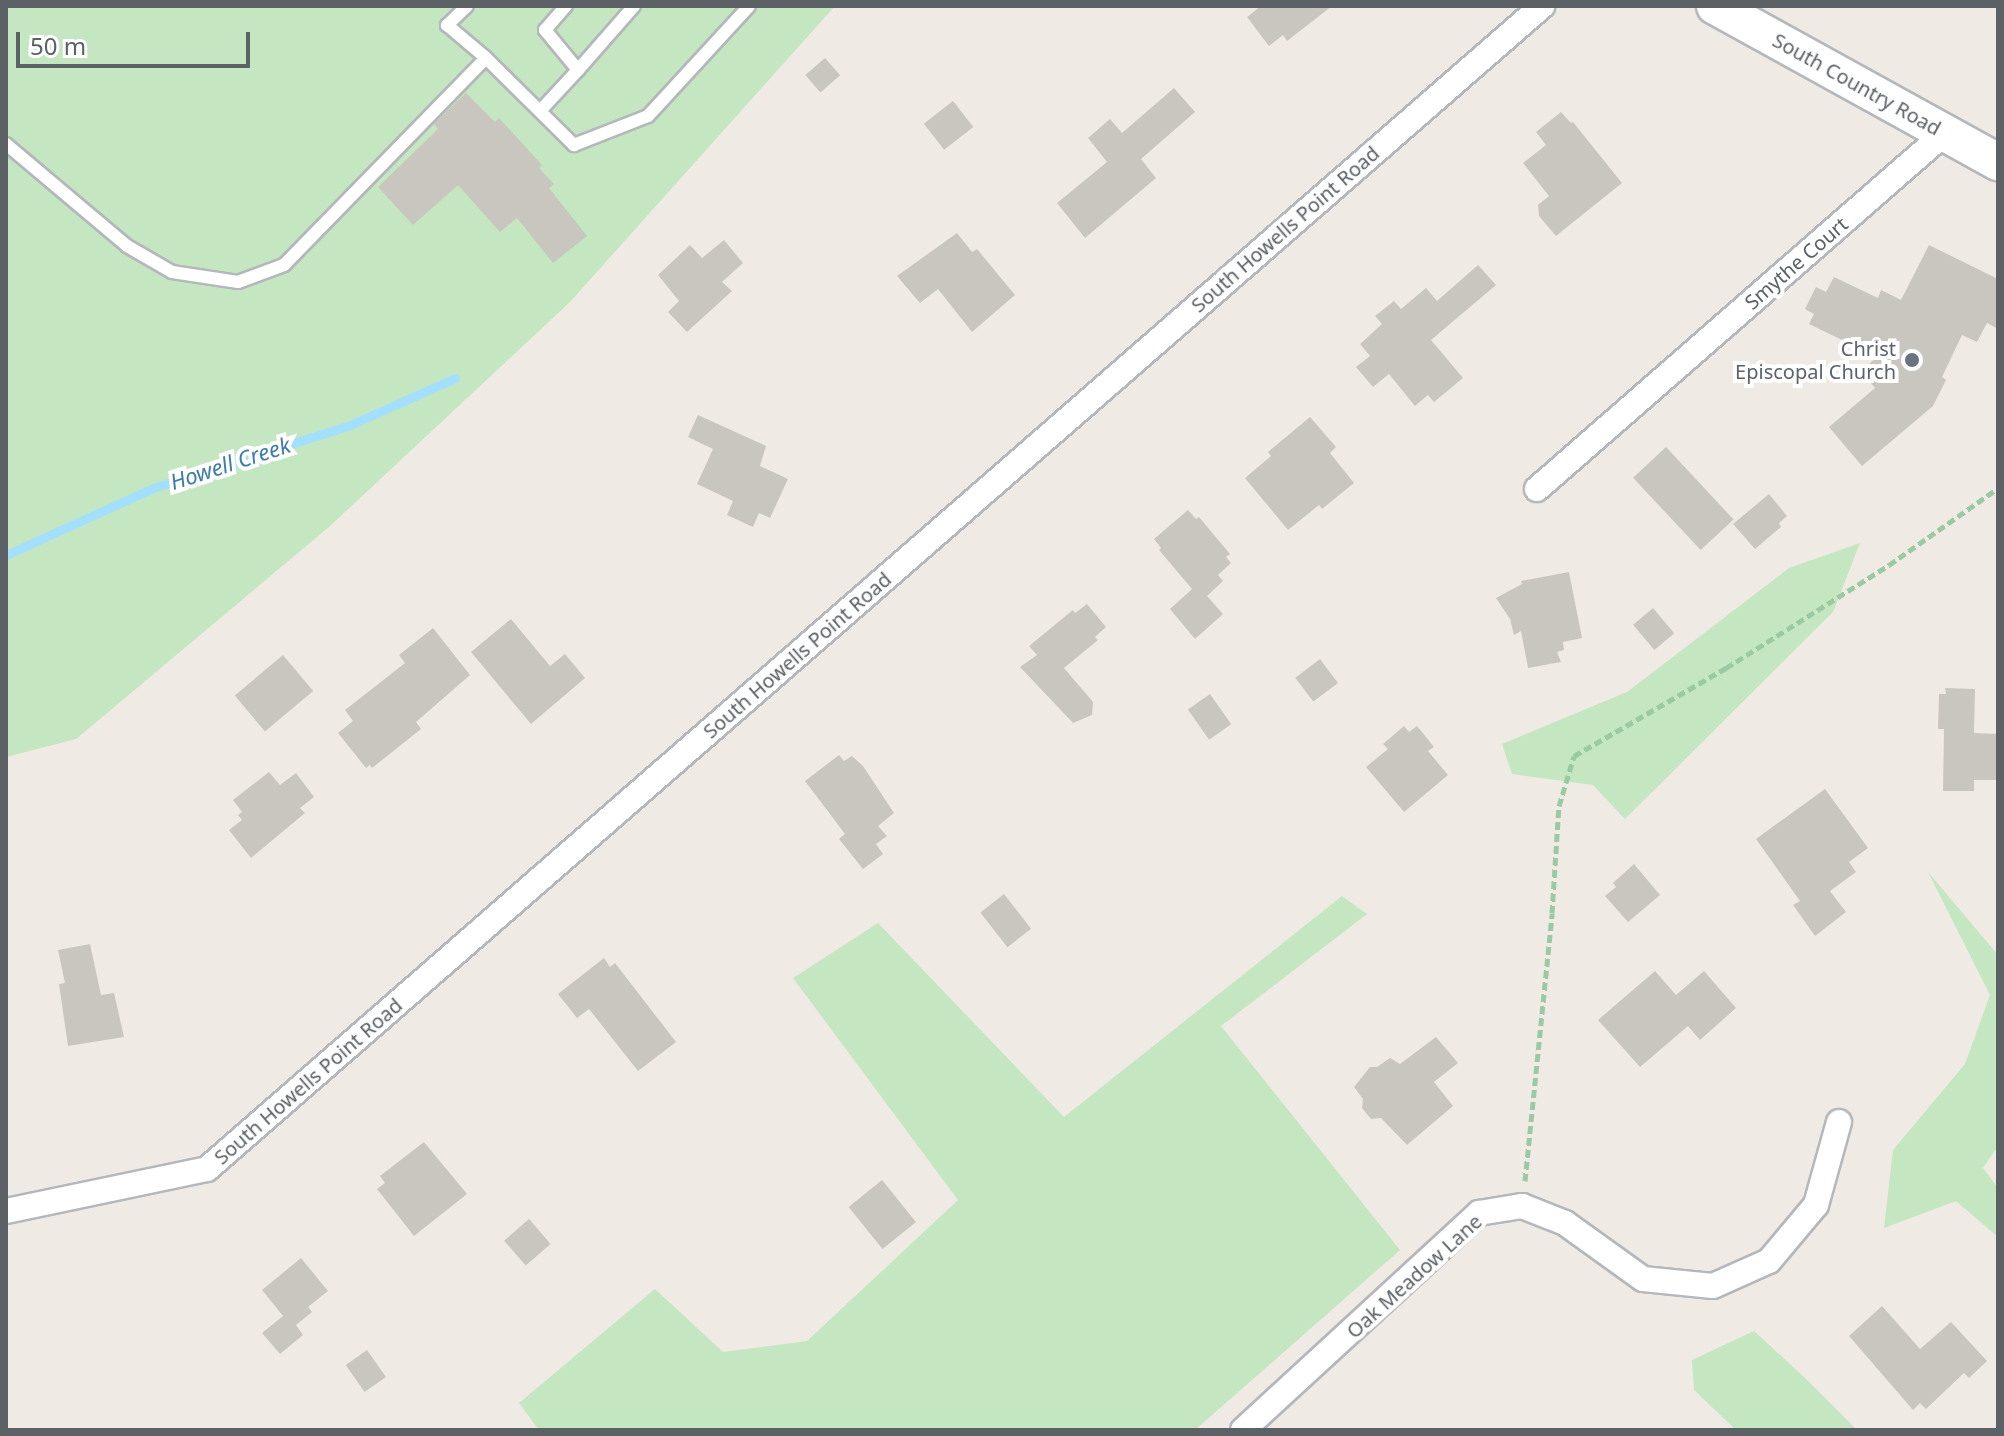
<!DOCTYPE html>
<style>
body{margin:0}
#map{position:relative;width:2004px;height:1436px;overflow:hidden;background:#efebe4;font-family:"Noto Sans",sans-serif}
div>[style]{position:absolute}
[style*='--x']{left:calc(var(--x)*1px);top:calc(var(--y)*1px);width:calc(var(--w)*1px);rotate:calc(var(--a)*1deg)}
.green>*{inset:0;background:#c4e6c0}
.stream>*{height:9px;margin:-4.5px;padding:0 4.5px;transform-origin:4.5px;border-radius:4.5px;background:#a3e0ff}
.building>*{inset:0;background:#c9c6c0;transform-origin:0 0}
.path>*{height:5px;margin-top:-2.5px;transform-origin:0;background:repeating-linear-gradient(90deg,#9acaa3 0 8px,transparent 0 12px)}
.roads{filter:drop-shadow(2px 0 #b4b7bb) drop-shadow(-2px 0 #b4b7bb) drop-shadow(0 2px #b4b7bb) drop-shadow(0 -2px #b4b7bb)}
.lane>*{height:12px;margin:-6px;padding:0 6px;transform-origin:6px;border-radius:6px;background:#fff}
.street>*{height:24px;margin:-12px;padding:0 12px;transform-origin:12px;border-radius:12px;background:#fff}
.secondary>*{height:36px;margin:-18px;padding:0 18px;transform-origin:18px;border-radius:18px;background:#fff}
.dots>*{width:22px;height:22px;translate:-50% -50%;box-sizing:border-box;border:4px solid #fff;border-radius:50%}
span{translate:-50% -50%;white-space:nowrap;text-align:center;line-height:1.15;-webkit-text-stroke:8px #fff;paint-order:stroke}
.street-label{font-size:20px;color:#5c6165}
.worship-label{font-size:20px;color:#5b616d}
.right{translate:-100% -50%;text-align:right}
.water-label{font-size:22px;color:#3d7ba9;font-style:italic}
.frame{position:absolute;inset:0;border:8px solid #5c6165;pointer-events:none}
.scale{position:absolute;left:16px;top:32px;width:234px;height:36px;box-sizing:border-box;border:4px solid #5c6165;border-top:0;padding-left:10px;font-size:24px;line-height:28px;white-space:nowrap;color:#5c6165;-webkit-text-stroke:6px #fff;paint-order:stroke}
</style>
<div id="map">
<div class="green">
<div style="clip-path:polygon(6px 6px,835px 6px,570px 302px,329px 527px,76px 739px,6px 757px)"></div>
<div style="clip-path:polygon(1860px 543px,1833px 612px,1625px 819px,1593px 785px,1512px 774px,1502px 744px,1627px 692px,1789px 568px)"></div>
<div style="clip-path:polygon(1928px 872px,1998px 955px,1998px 1146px,1983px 1168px,1998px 1188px,1998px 1237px,1956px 1201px,1884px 1228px,1893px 1150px,1965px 1064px,1990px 995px)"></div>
<div style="clip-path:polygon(1342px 896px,1367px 914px,1221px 1026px,1400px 1250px,1195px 1430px,539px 1430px,519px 1403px,655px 1289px,723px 1352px,807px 1341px,958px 1200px,793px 978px,878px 923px,1064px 1117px)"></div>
<div style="clip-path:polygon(1754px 1331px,1805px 1378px,1857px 1430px,1736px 1430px,1694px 1390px,1692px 1360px)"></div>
</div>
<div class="stream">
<div style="--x:6;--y:555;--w:162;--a:-24.5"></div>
<div style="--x:153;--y:488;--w:207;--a:-17.7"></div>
<div style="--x:350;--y:425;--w:115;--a:-24.1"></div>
</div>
<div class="building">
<div style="clip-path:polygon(1261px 6px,1332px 6px,1287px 41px,1283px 35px,1269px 46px,1247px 17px)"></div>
<div style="left:825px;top:58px;width:23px;height:26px;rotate:49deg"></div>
<div style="clip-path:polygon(1174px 88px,1195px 112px,1141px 159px,1156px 178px,1085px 238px,1057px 203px,1107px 162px,1088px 138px,1110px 119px,1122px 133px)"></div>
<div style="clip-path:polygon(466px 93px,495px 122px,499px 118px,542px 165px,539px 168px,554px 184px,549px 188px,587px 236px,553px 263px,517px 218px,500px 232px,458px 185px,413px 225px,378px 187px,438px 129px,434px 124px)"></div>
<div style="left:953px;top:101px;width:33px;height:37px;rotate:52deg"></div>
<div style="clip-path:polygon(1561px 112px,1571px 123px,1573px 122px,1622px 183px,1556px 236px,1539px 216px,1538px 205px,1549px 196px,1523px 163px,1546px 145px,1536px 132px)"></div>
<div style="clip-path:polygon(957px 233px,972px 252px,977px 249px,1015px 295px,972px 332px,938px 289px,920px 303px,897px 276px)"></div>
<div style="clip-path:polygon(724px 240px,743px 263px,722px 282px,732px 291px,687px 332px,668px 312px,679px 301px,658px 275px,690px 245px,702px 258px)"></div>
<div style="clip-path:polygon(1929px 245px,1998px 279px,1998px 329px,1987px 323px,1977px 342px,1962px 335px,1942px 377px,1946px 380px,1933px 406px,1862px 466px,1829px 427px,1875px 388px,1861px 371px,1877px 357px,1809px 324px,1814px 314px,1805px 309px,1816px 287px,1826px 292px,1834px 277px,1878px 298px,1881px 290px,1901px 300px)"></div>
<div style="clip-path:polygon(1478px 265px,1496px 285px,1431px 340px,1463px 378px,1434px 402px,1428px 395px,1415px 406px,1389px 374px,1373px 387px,1356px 367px,1370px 356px,1360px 344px,1382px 324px,1375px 316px,1394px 301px,1401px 309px,1426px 288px,1437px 301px)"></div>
<div style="clip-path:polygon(698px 415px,766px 446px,760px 466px,788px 479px,770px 518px,759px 513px,753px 527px,727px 515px,733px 501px,697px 484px,713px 449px,688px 437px)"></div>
<div style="clip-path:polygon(1310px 417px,1336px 447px,1330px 453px,1354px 483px,1322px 509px,1319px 505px,1288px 530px,1245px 478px,1271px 456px,1268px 452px)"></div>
<div style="left:1666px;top:447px;width:99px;height:45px;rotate:47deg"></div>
<div style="clip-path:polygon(1769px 494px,1787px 516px,1779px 523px,1781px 527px,1755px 549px,1733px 524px)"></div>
<div style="clip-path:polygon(1188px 510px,1196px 519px,1199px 517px,1230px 554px,1226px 557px,1231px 563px,1218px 575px,1223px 581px,1207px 596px,1223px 614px,1195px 639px,1170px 609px,1192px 589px,1159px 550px,1161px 548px,1154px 539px)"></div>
<div style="clip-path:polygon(1569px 572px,1582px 638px,1563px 642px,1564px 650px,1557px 652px,1561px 662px,1528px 668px,1521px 631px,1514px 635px,1510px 619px,1496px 598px,1522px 584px,1521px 581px)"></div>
<div style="clip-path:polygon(1087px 604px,1106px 627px,1095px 637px,1098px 640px,1064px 668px,1093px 702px,1092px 715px,1073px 723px,1020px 667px,1037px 655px,1029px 646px,1073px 610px,1075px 613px)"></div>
<div style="left:1653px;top:608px;width:33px;height:26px;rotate:50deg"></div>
<div style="clip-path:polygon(511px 619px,550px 666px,565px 654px,585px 678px,531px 724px,471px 652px)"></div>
<div style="clip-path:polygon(433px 628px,470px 675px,416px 722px,421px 729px,372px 768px,370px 765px,366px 768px,338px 733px,353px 721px,345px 710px,405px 663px,399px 655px)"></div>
<div style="left:283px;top:655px;width:47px;height:63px;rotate:50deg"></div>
<div style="left:1320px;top:659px;width:30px;height:31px;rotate:53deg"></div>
<div style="clip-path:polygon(1945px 688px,1975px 689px,1974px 733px,1998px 734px,1998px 780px,1974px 780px,1974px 791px,1943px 791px,1944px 729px,1938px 729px,1939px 694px,1946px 694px)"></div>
<div style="left:1210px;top:694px;width:37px;height:27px;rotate:55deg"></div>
<div style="clip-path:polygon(1404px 726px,1409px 732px,1417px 726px,1434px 747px,1428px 751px,1448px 775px,1404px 812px,1366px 767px,1388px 749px,1383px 744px)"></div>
<div style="clip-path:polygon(839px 755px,844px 761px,852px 756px,863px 766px,894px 813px,878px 826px,887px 836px,876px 844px,883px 854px,863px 869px,839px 839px,845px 834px,805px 781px)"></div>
<div style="clip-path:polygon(269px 772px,280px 785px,296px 773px,314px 797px,300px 808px,305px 813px,251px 858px,229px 830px,242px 820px,238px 815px,242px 812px,233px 800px)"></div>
<div style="clip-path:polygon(1825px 789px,1868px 848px,1849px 862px,1856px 872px,1830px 891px,1846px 912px,1815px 936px,1793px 905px,1800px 901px,1756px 839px)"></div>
<div style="clip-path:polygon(1634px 864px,1660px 895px,1628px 922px,1605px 896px,1616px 887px,1613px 883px)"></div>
<div style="left:1004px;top:894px;width:44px;height:30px;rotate:52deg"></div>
<div style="clip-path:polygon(90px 944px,101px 995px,114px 993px,124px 1037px,68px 1046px,59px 984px,65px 983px,58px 950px)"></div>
<div style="clip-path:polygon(604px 958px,610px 967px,615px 963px,676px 1042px,638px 1071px,589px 1009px,577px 1018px,558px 994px)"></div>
<div style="clip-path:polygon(1655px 971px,1676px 995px,1704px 971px,1736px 1008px,1700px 1040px,1688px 1026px,1640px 1067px,1598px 1020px)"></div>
<div style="clip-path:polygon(1436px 1037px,1458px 1063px,1434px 1082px,1453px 1106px,1407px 1145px,1381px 1118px,1371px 1119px,1362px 1108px,1363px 1099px,1354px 1087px,1370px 1067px,1377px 1067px,1390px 1058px,1400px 1064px)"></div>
<div style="clip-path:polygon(424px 1142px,467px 1194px,414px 1236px,377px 1189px,385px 1183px,380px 1176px)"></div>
<div style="left:882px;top:1180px;width:54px;height:43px;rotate:51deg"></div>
<div style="left:529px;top:1219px;width:33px;height:33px;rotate:49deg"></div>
<div style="clip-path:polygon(301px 1258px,328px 1291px,308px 1307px,312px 1312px,296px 1325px,303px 1335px,280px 1354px,262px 1333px,283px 1316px,262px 1290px)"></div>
<div style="clip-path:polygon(1882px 1306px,1920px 1349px,1951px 1322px,1987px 1361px,1969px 1378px,1964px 1373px,1926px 1409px,1920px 1403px,1913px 1410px,1849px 1336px)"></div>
<div style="left:367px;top:1350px;width:33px;height:26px;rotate:55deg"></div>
</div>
<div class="path">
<div style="--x:1525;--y:1181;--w:269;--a:-84.2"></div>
<div style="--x:1552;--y:913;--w:107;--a:-86.3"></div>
<div style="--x:1559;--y:806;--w:52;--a:-73.3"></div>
<div style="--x:1574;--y:756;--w:176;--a:-30.1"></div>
<div style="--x:1726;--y:668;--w:193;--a:-32.3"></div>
<div style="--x:1889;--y:565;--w:133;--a:-35.2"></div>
</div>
<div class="roads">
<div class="lane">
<div style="--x:467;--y:6;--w:28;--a:136"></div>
<div style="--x:447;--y:25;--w:51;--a:40.2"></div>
<div style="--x:578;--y:70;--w:85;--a:-48.8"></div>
<div style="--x:540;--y:111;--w:56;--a:-47.2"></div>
<div style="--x:578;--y:70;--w:52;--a:-129.5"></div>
<div style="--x:545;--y:30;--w:32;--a:-49"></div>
<div style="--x:6;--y:144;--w:158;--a:40.1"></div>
<div style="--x:127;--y:246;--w:52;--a:30"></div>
<div style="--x:172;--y:272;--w:67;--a:8.6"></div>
<div style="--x:238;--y:282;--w:49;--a:-20.3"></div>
<div style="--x:284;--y:265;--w:289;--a:-45.7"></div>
<div style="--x:486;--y:58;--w:124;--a:44.7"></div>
<div style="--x:574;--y:145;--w:79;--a:-21.4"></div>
<div style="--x:648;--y:116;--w:149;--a:-47.4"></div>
</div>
<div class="street">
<div style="--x:1537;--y:489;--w:543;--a:-41.12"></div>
<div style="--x:6;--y:1211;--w:205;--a:-11.8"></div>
<div style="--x:207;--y:1169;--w:1771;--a:-41.06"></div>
<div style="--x:1243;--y:1430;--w:321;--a:-42.6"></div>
<div style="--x:1479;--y:1213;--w:44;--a:-9.2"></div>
<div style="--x:1522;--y:1206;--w:46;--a:21.6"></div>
<div style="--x:1565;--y:1223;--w:96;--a:35.7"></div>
<div style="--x:1643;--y:1279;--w:70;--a:5.7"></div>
<div style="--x:1713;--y:1286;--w:61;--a:-24.1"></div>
<div style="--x:1769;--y:1261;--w:73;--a:-50"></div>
<div style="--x:1816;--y:1205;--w:86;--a:-74.5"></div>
</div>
<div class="secondary">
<div style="--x:1715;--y:6;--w:323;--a:28.9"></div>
</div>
</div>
<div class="dots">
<div style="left:1912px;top:360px;background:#6b7280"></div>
</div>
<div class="street-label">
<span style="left:1857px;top:84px;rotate:29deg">South Country Road</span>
<span style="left:1285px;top:229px;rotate:-41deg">South Howells Point Road</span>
<span style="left:1796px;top:263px;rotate:-41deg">Smythe Court</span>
<span style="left:797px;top:655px;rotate:-41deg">South Howells Point Road</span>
<span style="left:308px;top:1081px;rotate:-41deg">South Howells Point Road</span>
<span style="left:1414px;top:1276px;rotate:-42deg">Oak Meadow Lane</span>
</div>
<div class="worship-label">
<span class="right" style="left:1896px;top:360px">Christ<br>Episcopal Church</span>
</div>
<div class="water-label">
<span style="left:230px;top:463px;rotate:-18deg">Howell Creek</span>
</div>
<div class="frame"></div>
<div class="scale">50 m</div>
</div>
